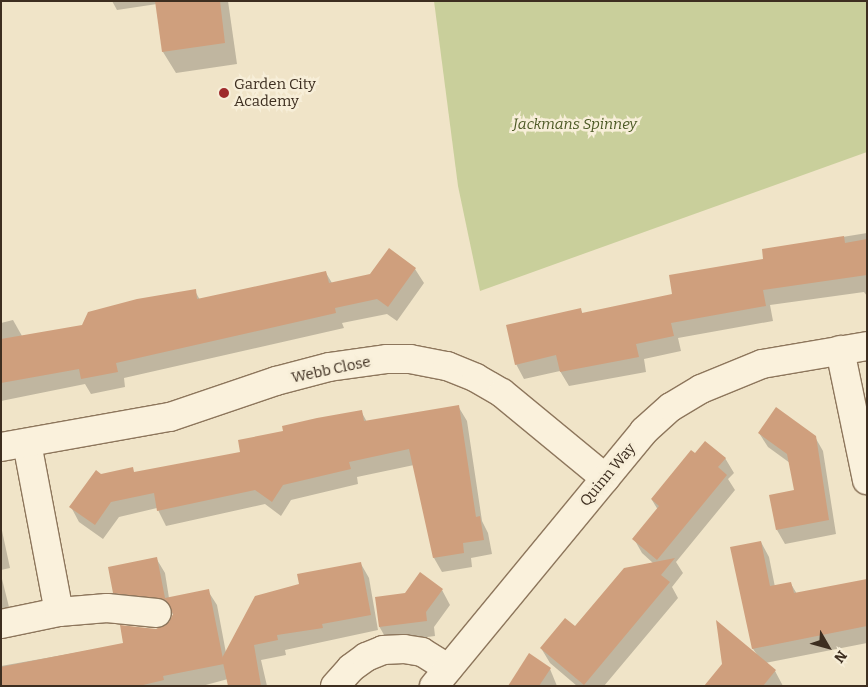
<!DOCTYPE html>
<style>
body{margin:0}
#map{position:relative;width:868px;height:687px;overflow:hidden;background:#f0e4c8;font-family:Bitter,serif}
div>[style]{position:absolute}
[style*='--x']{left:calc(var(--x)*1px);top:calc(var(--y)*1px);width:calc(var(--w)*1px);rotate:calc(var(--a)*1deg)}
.green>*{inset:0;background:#c9cf9b}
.shadow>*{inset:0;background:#0003}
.building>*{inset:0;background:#cf9f7d}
.roads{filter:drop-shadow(1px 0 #8d765c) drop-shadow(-1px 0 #8d765c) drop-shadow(0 1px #8d765c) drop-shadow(0 -1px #8d765c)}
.minor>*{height:28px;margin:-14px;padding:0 14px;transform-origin:14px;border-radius:14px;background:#faf1dc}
.dots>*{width:14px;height:14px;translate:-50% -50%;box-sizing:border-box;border:2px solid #f7eed8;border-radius:50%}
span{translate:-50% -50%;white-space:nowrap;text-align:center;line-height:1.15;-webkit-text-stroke:5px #f7eed8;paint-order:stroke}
.poi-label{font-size:15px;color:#3d2e20}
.left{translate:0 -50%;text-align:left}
.park-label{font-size:15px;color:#4d5a26;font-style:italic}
.street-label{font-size:15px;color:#3d2e20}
.frame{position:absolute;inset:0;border:2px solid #3d2e20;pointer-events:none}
.north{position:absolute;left:803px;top:622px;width:50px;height:50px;-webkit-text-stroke:4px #f7eed8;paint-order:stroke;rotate:128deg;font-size:14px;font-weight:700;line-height:20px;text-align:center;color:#3d2e20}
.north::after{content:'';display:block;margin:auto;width:18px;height:22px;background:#3d2e20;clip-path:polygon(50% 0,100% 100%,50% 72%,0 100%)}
</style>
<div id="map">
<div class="green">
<div style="clip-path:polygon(434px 1px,867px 1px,867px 152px,480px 291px,458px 186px)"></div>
</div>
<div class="shadow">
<div style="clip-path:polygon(112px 1px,228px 1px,237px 64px,176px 73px,163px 52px,157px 4px,117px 10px)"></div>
<div style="clip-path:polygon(867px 233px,867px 296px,864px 292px,770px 305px,773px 321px,678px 338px,681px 351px,644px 359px,646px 372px,569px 386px,560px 371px,524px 379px,516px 364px,580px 309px,583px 314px,673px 295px,765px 261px,763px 250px)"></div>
<div style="clip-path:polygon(415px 269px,424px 283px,397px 321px,387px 314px,342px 323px,344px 328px,124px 378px,125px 387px,91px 394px,85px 384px,1px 401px,1px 323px,13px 320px,22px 336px,83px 326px,195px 291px,200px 300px,326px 273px,332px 283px)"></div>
<div style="clip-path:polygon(458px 406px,467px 421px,482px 521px,488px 533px,492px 554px,471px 558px,472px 567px,442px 572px,434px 558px,414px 465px,357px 477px,358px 484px,291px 500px,281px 516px,265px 504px,166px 526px,157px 508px,119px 517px,103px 539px,79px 522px,71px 507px,101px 476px,135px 474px,241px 453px,284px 432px,361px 411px,367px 422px)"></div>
<div style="clip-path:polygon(759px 433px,815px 437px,823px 451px,836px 534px,785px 544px,777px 530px,795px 491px,790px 463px,768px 447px)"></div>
<div style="clip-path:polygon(695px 454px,725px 458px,734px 473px,728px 479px,735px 490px,676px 562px,683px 573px,672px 587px,678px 598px,604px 686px,577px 686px,550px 663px,541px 648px,575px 628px,653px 563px,642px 553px,634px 539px,658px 510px,652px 500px)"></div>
<div style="clip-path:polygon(1px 526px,10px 568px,1px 570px)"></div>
<div style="clip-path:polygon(761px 542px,769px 557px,775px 587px,791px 584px,797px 594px,867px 582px,867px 643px,765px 663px,775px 671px,783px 686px,704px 686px,758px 656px,753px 649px,732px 548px)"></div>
<div style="clip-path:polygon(156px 558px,165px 573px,169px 598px,208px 591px,217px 605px,226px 653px,300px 585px,361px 564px,369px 578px,378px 630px,285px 650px,286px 655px,261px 660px,267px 686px,229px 686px,228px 679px,202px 686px,1px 686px,1px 666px,125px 644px,170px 623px,174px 614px,123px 607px,114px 592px)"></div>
<div style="clip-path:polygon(1px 575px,11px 615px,1px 617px)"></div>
<div style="clip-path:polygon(442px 590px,450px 605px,434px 627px,435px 636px,388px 642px,379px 626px)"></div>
<div style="clip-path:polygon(550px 669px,557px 686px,509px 686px)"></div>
</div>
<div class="building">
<div style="clip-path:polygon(155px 1px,220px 1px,225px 43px,162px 52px)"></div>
<div style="clip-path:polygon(844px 236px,845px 243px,867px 239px,867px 275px,763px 290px,766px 306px,671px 323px,674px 336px,636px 344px,639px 357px,560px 372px,556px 355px,515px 365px,506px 325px,581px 308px,582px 313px,672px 294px,669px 275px,763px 259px,762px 249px)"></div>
<div style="clip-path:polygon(389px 248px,416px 268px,388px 307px,377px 299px,335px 308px,336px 313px,116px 363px,118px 372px,81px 379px,79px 369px,1px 383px,1px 339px,82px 325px,88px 312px,137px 299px,196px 289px,197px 299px,326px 271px,329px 283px,370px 274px)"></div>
<div style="clip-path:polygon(459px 405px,476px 517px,480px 516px,484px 540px,463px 543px,464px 553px,433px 558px,409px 449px,349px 462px,351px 469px,283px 485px,272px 502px,255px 490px,157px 511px,154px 493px,111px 502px,95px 525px,69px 507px,96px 470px,101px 474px,133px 467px,134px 472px,240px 452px,238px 440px,283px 431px,282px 426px,317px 418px,362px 410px,364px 421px)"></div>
<div style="clip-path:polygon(776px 407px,816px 436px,829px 520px,776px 530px,769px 495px,794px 490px,787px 454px,758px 433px)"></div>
<div style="clip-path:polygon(705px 441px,726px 458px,718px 467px,727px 475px,657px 560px,632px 539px,659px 506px,651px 499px,691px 450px,695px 453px)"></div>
<div style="clip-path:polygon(761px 541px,770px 586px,791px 582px,794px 593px,867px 579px,867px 626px,752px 649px,730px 547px)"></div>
<div style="clip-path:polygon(157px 557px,165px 598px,209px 589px,224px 664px,163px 676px,164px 680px,139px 686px,1px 686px,1px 667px,123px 643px,120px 625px,156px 629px,169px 622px,173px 614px,166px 600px,113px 593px,108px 567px)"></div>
<div style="clip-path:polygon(675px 558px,661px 575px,670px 582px,584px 685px,540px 648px,565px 618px,575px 626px,624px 568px)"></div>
<div style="clip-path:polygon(361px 562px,371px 615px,322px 624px,323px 628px,277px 635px,278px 640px,254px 645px,261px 686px,228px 686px,222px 658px,255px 596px,299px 584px,297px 574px)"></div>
<div style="clip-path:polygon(420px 572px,443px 589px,426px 612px,427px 621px,379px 627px,375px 597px,405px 593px)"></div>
<div style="clip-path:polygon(716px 620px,776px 670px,763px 686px,704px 686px,722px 664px)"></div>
<div style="clip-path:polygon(529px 653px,551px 668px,539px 686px,508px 686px)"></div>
</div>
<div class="roads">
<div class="minor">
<div style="--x:840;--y:350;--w:133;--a:78.3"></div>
<div style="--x:27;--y:443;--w:172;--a:79.3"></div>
<div style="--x:1;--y:447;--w:172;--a:-10.1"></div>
<div style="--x:170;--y:417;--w:112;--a:-18.8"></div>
<div style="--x:276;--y:381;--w:55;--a:-14.8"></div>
<div style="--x:329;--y:367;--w:59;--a:-7.9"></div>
<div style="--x:387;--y:359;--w:23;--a:0"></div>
<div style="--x:410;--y:359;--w:38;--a:11"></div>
<div style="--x:447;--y:366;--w:31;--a:22"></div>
<div style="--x:476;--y:378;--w:30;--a:30"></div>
<div style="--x:502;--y:393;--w:134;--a:39.5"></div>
<div style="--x:1;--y:624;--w:59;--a:-11.7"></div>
<div style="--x:59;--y:612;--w:48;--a:-4.8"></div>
<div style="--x:107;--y:608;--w:50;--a:5.7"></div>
<div style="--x:335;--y:686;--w:24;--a:-48"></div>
<div style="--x:351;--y:668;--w:19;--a:-36"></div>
<div style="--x:366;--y:657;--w:18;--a:-22"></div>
<div style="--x:383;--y:650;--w:21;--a:-3"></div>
<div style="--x:404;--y:649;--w:18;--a:9"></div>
<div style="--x:422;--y:652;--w:31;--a:32"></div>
<div style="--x:434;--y:686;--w:330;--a:-50.5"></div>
<div style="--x:644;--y:431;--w:36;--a:-42"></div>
<div style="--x:671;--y:407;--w:35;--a:-31"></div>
<div style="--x:701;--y:389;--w:66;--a:-22.3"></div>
<div style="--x:762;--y:364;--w:107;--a:-9.7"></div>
</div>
</div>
<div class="dots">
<div style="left:224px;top:93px;background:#9e2a2b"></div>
</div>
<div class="poi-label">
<span class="left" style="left:234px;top:93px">Garden City<br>Academy</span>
</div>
<div class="park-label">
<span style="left:575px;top:125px">Jackmans Spinney</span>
</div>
<div class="street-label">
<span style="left:331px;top:370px;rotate:-12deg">Webb Close</span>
<span style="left:608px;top:475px;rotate:-50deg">Quinn Way</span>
</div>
<div class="frame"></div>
<div class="north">N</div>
</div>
